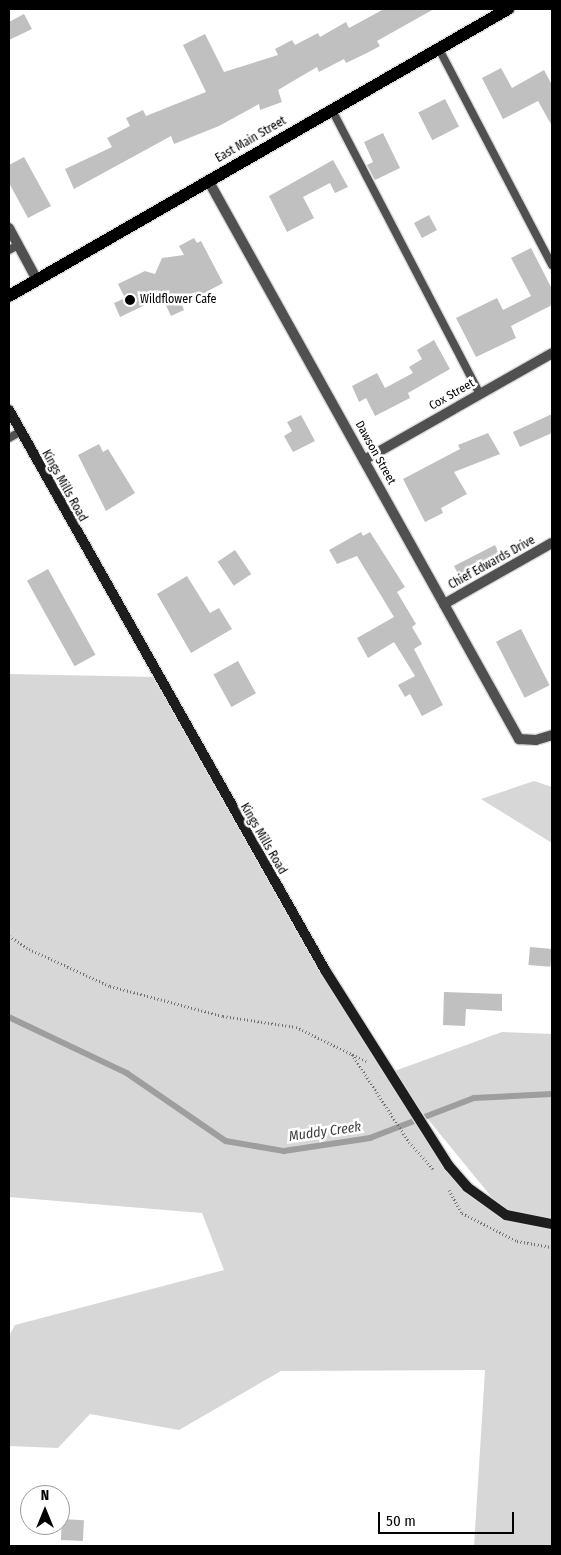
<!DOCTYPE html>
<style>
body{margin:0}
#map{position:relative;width:561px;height:1555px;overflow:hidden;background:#fff;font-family:"Fira Sans Condensed",sans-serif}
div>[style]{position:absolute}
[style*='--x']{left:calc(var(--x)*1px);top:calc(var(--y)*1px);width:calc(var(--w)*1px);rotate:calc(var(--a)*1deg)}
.green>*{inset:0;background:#d7d7d7}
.stream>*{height:5.5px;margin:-2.75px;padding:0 2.75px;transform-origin:2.75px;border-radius:2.75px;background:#9e9e9e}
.building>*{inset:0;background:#c0c0c0;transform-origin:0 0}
.path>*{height:3px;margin-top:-1.5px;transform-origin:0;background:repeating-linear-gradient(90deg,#727272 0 1px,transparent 0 3.5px)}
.roads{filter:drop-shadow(1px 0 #dbdbdb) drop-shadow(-1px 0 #dbdbdb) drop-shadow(0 1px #dbdbdb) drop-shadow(0 -1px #dbdbdb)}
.lane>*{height:8px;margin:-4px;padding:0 4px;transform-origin:4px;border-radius:4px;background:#505050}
.street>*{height:10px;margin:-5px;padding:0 5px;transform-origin:5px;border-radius:5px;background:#505050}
.secondary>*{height:10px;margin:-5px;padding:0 5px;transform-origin:5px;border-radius:5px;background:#1d1d1d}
.primary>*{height:12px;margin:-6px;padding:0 6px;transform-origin:6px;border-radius:6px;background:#000}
.dots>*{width:14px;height:14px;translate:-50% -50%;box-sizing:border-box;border:2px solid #fff;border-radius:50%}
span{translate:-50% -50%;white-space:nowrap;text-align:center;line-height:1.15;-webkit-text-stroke:5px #fff;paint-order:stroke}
.street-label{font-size:12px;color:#000}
.poi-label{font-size:12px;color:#000}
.left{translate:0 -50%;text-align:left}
.water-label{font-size:14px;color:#3f3f3f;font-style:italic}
.frame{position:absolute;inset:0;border:10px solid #000;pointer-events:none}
.north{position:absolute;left:20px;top:1485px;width:50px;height:50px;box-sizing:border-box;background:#fff;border:1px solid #999;border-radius:50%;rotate:0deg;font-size:14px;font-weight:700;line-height:20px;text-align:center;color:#000}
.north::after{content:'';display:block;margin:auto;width:18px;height:22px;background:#000;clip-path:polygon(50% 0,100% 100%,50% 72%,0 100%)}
.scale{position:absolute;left:378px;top:1512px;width:136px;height:22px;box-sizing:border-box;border:2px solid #000;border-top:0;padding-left:6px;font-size:15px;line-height:18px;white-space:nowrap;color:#000;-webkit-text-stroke:4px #fff;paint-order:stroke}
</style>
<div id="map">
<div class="green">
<div style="clip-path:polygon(evenodd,9px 674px,157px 677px,389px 1073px,502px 1032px,552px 1034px,552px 1546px,474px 1546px,485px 1370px,281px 1371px,179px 1430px,90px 1414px,58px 1448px,9px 1446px,9px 1336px,15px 1325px,224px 1270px,202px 1213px,9px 1197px,9px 674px,395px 1079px,503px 1211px,449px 1166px,395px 1079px)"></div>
<div style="clip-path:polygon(534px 781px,552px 787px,552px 843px,481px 799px)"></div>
</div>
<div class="stream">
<div style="--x:9;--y:1017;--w:131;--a:25.4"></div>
<div style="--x:127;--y:1073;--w:120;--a:34.5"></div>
<div style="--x:226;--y:1141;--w:59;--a:9.8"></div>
<div style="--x:284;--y:1151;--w:87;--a:-8.6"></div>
<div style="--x:370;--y:1138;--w:111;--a:-21"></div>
<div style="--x:474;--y:1098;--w:78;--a:-2.9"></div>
</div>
<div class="building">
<div style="clip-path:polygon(384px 9px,434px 9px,377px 41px,380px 46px,367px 53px,346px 63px,344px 59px,319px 72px,317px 67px,278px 90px,282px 102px,260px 110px,259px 104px,219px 126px,174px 144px,171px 136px,74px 189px,65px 169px,112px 147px,107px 138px,130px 126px,126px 118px,143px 110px,146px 116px,206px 92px,183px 45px,205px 34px,224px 72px,278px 55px,275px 49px,292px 40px,295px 45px,318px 33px,320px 37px,346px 22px,349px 28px)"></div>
<div style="clip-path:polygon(24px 14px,32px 29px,9px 40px,9px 22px)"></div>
<div style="clip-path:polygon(501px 68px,512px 88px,544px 70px,552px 85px,552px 126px,538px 101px,503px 119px,482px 78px)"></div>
<div style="left:445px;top:99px;width:31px;height:30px;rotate:63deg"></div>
<div style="clip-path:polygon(383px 133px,400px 168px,375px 180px,367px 165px,373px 162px,364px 142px)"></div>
<div style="clip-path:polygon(24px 157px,51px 206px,28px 218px,9px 183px,9px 165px)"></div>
<div style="clip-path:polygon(333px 160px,348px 187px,335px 193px,330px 183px,303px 197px,314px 218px,287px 232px,269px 196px)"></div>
<div style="left:429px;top:215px;width:17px;height:17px;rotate:62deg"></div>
<div style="clip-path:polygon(194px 238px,197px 243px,201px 241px,223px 283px,182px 305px,184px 310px,171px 316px,162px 297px,120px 317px,114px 303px,125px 298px,118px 284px,145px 271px,155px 274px,162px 258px,184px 255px,179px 246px)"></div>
<div style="clip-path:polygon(531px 248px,552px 289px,552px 305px,511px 326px,516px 338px,476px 357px,456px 318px,497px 298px,503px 310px,531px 296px,511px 258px)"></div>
<div style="clip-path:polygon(434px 340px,450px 369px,408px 393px,410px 398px,375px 416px,366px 398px,359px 402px,352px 386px,377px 373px,385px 388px,413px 373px,409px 367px,422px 359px,417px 350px)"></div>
<div style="clip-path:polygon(552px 414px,552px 433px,520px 447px,513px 432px)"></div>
<div style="clip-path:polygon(301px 415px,315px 441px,293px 452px,284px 436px,292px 431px,287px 422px)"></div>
<div style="clip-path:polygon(488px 433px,500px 454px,454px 472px,467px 494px,441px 508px,443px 513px,425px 522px,403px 479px,460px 449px,458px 445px)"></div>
<div style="clip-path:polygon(99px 444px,103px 452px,108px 449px,135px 493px,106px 511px,78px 455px)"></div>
<div style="clip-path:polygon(361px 532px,363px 536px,370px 532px,405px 587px,397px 592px,416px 624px,412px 627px,422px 644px,414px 649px,443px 705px,422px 716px,410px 694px,405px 697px,398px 685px,415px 676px,394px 642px,368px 658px,357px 638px,394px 617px,357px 556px,337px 564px,329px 550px)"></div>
<div style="left:495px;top:545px;width:16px;height:46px;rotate:63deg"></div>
<div style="left:235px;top:550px;width:29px;height:21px;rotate:56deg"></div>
<div style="left:48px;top:569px;width:98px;height:24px;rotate:61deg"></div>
<div style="clip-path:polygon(187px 576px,210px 613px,219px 608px,232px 629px,191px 653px,157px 594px)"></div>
<div style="left:521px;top:629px;width:63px;height:28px;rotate:63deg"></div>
<div style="left:238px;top:661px;width:37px;height:28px;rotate:61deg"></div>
<div style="left:530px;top:947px;width:22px;height:18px;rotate:5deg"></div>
<div style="clip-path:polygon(444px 992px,502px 994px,502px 1011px,466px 1009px,465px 1026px,443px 1025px)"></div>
<div style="left:62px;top:1519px;width:22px;height:21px;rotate:3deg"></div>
</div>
<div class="path">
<div style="--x:9;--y:936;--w:24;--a:33"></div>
<div style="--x:29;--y:949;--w:89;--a:24.6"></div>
<div style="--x:110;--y:986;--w:117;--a:14.9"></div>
<div style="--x:223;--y:1016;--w:74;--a:8.6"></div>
<div style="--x:296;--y:1027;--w:78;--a:25.9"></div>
<div style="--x:352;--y:1054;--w:105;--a:57.1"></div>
<div style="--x:409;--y:1142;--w:36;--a:48"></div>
<div style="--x:449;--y:1190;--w:26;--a:61"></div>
<div style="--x:462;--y:1213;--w:62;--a:27"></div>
<div style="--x:517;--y:1241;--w:36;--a:10"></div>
</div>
<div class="roads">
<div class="lane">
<div style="--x:439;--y:49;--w:244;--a:62.4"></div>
<div style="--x:332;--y:110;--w:320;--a:62.5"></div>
<div style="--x:9;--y:250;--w:10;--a:-29"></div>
<div style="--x:9;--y:438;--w:13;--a:-29"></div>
</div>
<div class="street">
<div style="--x:208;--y:180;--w:640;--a:60.91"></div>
<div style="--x:519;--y:739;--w:17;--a:3"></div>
<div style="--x:536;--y:740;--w:17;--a:-17"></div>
<div style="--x:9;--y:228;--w:59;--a:61.7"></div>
<div style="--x:364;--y:460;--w:216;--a:-29.6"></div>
<div style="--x:444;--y:604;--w:124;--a:-29.5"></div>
</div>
<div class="secondary">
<div style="--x:9;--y:410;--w:643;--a:60.56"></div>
<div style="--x:325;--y:970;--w:232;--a:57.7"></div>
<div style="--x:449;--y:1166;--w:28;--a:49"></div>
<div style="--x:467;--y:1187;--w:48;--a:35.7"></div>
<div style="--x:506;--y:1215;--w:47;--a:11.1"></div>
</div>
<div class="primary">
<div style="--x:9;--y:296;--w:576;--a:-29.91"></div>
</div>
</div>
<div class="dots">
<div style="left:130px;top:300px;background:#000"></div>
</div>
<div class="street-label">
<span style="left:251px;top:140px;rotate:-30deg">East Main Street</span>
<span style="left:452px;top:395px;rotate:-30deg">Cox Street</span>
<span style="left:375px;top:453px;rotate:61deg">Dawson Street</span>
<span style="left:64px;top:486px;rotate:61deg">Kings Mills Road</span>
<span style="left:492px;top:563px;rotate:-29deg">Chief Edwards Drive</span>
<span style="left:263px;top:839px;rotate:60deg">Kings Mills Road</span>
</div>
<div class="poi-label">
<span class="left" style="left:140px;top:300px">Wildflower Cafe</span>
</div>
<div class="water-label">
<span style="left:325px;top:1132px;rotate:-8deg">Muddy Creek</span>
</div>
<div class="frame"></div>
<div class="north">N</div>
<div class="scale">50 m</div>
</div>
